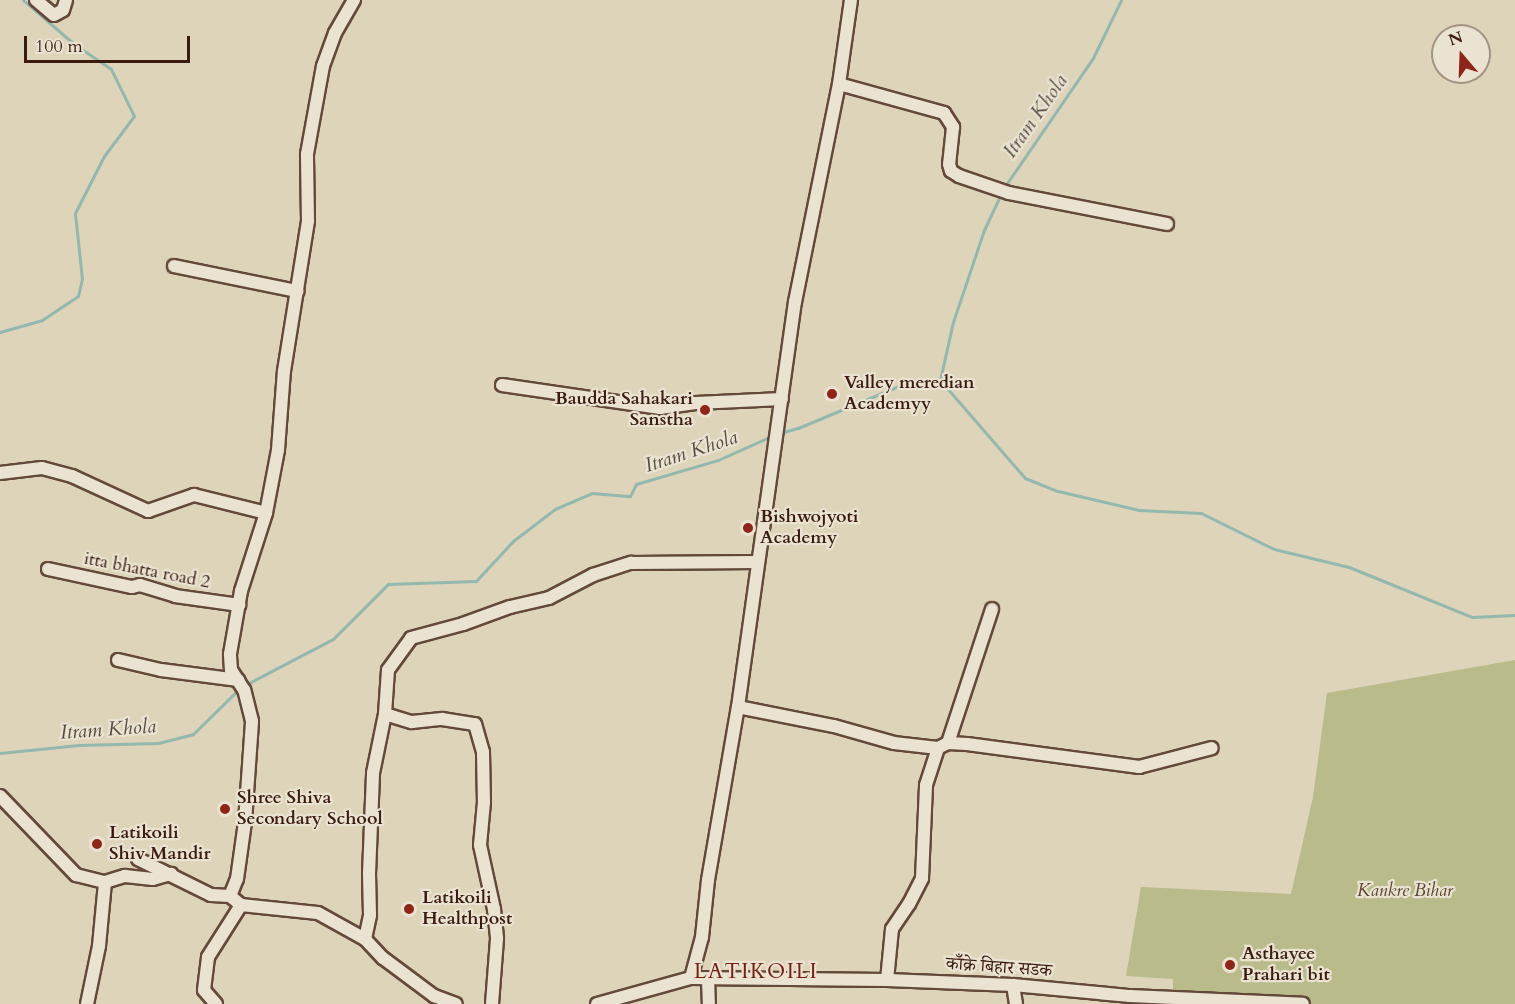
<!DOCTYPE html>
<meta charset="utf-8">
<style>
body{margin:0}
#map{position:relative;width:1515px;height:1004px;overflow:hidden;background:#ded4ba;font-family:Cardo,"Noto Serif Devanagari",serif}
div>[style]{position:absolute}
[style*='--x']{left:calc(var(--x)*1px);top:calc(var(--y)*1px);width:calc(var(--w)*1px);rotate:calc(var(--a)*1deg)}
.green>*{inset:0;background:#b9bb8b}
.stream>*{height:3px;margin:-1.5px;padding:0 1.5px;transform-origin:1.5px;border-radius:1.5px;background:#93b8ad}
.roads{filter:drop-shadow(2px 0 #64493a) drop-shadow(-2px 0 #64493a) drop-shadow(0 2px #64493a) drop-shadow(0 -2px #64493a)}
.street>*{height:12px;margin:-6px;padding:0 6px;transform-origin:6px;border-radius:6px;background:#eae3d2}
.dots>*{width:16px;height:16px;translate:-50% -50%;box-sizing:border-box;border:3px solid #eae3d2;border-radius:50%}
span{translate:-50% -50%;white-space:nowrap;text-align:center;line-height:1.15;-webkit-text-stroke:4.5px #eae3d2;paint-order:stroke}
.poi-label{font-size:18px;color:#3b1b10;font-weight:700}
.left{translate:0 -50%;text-align:left}
.right{translate:-100% -50%;text-align:right}
.street-label{font-size:18px;color:#3b1b10}
.park-label{font-size:18px;color:#5a432f;font-style:italic}
.water-label{font-size:20px;color:#554a3f;font-style:italic}
.quarter-label{font-size:21px;color:#7a1f14;letter-spacing:1.5px}
.north{position:absolute;left:1431px;top:24px;width:60px;height:60px;box-sizing:border-box;background:#eae3d2;border:2px solid #a49384;border-radius:50%;rotate:341deg;font-size:16px;font-weight:700;line-height:24px;text-align:center;color:#3b1b10}
.north::after{content:'';display:block;margin:auto;width:21px;height:27px;background:#8f2418;clip-path:polygon(50% 0,100% 100%,50% 72%,0 100%)}
.scale{position:absolute;left:24px;top:36px;width:166px;height:27px;box-sizing:border-box;border:3px solid #3b1b10;border-top:0;padding-left:8px;font-size:18px;line-height:21px;white-space:nowrap;color:#3b1b10;-webkit-text-stroke:4px #eae3d2;paint-order:stroke}
</style>
<div id="map">
<div class="green">
<div style="clip-path:polygon(1515px 660px,1515px 1004px,1173px 1004px,1173px 979px,1126px 976px,1141px 887px,1291px 894px,1313px 797px,1327px 693px)"></div>
</div>
<div class="stream">
<div style="--x:1003;--y:189;--w:159;--a:-55.5"></div>
<div style="--x:1093;--y:58;--w:64;--a:-64.2"></div>
<div style="--x:0;--y:332;--w:44;--a:-15.9"></div>
<div style="--x:42;--y:320;--w:43;--a:-33.7"></div>
<div style="--x:78;--y:296;--w:17;--a:-77"></div>
<div style="--x:82;--y:279;--w:66;--a:-96.1"></div>
<div style="--x:75;--y:213;--w:64;--a:-63"></div>
<div style="--x:104;--y:156;--w:50;--a:-53.1"></div>
<div style="--x:134;--y:116;--w:52;--a:-116.1"></div>
<div style="--x:111;--y:69;--w:45;--a:-146"></div>
<div style="--x:74;--y:44;--w:67;--a:-139.2"></div>
<div style="--x:940;--y:380;--w:130;--a:49.1"></div>
<div style="--x:1025;--y:478;--w:35;--a:22"></div>
<div style="--x:1058;--y:491;--w:83;--a:13.2"></div>
<div style="--x:1139;--y:510;--w:62;--a:2.8"></div>
<div style="--x:1201;--y:513;--w:81;--a:26.3"></div>
<div style="--x:1274;--y:549;--w:77;--a:13.5"></div>
<div style="--x:1349;--y:567;--w:133;--a:22.1"></div>
<div style="--x:1472;--y:617;--w:43;--a:-2.7"></div>
<div style="--x:780;--y:433;--w:19;--a:-16"></div>
<div style="--x:798;--y:428;--w:125;--a:-22.7"></div>
<div style="--x:913;--y:380;--w:27;--a:0"></div>
<div style="--x:940;--y:380;--w:59;--a:-77.4"></div>
<div style="--x:953;--y:322;--w:97;--a:-71.4"></div>
<div style="--x:984;--y:230;--w:38;--a:-65"></div>
<div style="--x:245;--y:685;--w:99;--a:-27.6"></div>
<div style="--x:333;--y:639;--w:78;--a:-45"></div>
<div style="--x:388;--y:584;--w:88;--a:-2"></div>
<div style="--x:476;--y:581;--w:54;--a:-47.2"></div>
<div style="--x:513;--y:541;--w:53;--a:-37.3"></div>
<div style="--x:555;--y:509;--w:40;--a:-23.4"></div>
<div style="--x:592;--y:493;--w:38;--a:5"></div>
<div style="--x:630;--y:496;--w:13;--a:-63"></div>
<div style="--x:636;--y:484;--w:85;--a:-16.3"></div>
<div style="--x:718;--y:460;--w:61;--a:-24.1"></div>
<div style="--x:0;--y:753;--w:79;--a:-5.8"></div>
<div style="--x:79;--y:745;--w:79;--a:-1.5"></div>
<div style="--x:158;--y:743;--w:36;--a:-14"></div>
<div style="--x:193;--y:734;--w:66;--a:-44.4"></div>
</div>
<div class="roads">
<div class="street">
<div style="--x:36;--y:0;--w:23;--a:40"></div>
<div style="--x:54;--y:15;--w:10;--a:-29"></div>
<div style="--x:63;--y:10;--w:10;--a:-73"></div>
<div style="--x:839;--y:84;--w:109;--a:15.4"></div>
<div style="--x:944;--y:113;--w:17;--a:57"></div>
<div style="--x:953;--y:127;--w:37;--a:96"></div>
<div style="--x:949;--y:164;--w:7;--a:74"></div>
<div style="--x:951;--y:171;--w:9;--a:32"></div>
<div style="--x:959;--y:176;--w:53;--a:18.8"></div>
<div style="--x:1009;--y:193;--w:161;--a:11.1"></div>
<div style="--x:174;--y:266;--w:126;--a:11.5"></div>
<div style="--x:502;--y:385;--w:160;--a:8.3"></div>
<div style="--x:660;--y:408;--w:36;--a:-8"></div>
<div style="--x:696;--y:403;--w:86;--a:-2.7"></div>
<div style="--x:0;--y:473;--w:42;--a:-6.8"></div>
<div style="--x:42;--y:468;--w:31;--a:15"></div>
<div style="--x:72;--y:476;--w:84;--a:24.7"></div>
<div style="--x:148;--y:511;--w:49;--a:-19.2"></div>
<div style="--x:194;--y:495;--w:74;--a:14"></div>
<div style="--x:48;--y:569;--w:86;--a:12.1"></div>
<div style="--x:132;--y:587;--w:8;--a:-14"></div>
<div style="--x:140;--y:585;--w:37;--a:17"></div>
<div style="--x:175;--y:596;--w:65;--a:8"></div>
<div style="--x:118;--y:660;--w:44;--a:13.1"></div>
<div style="--x:161;--y:670;--w:78;--a:7.4"></div>
<div style="--x:738;--y:707;--w:98;--a:11.2"></div>
<div style="--x:834;--y:726;--w:62;--a:15.8"></div>
<div style="--x:894;--y:743;--w:44;--a:6.5"></div>
<div style="--x:938;--y:748;--w:11;--a:-27"></div>
<div style="--x:948;--y:743;--w:19;--a:3"></div>
<div style="--x:967;--y:744;--w:174;--a:7.6"></div>
<div style="--x:1139;--y:767;--w:75;--a:-14.6"></div>
<div style="--x:385;--y:714;--w:28;--a:17"></div>
<div style="--x:412;--y:722;--w:30;--a:-6"></div>
<div style="--x:442;--y:719;--w:33;--a:9"></div>
<div style="--x:475;--y:724;--w:29;--a:74"></div>
<div style="--x:483;--y:752;--w:50;--a:88.9"></div>
<div style="--x:484;--y:802;--w:43;--a:95.3"></div>
<div style="--x:480;--y:845;--w:66;--a:77.7"></div>
<div style="--x:494;--y:909;--w:30;--a:84"></div>
<div style="--x:497;--y:939;--w:65;--a:94.4"></div>
<div style="--x:948;--y:743;--w:141;--a:-71.8"></div>
<div style="--x:0;--y:796;--w:110;--a:46.1"></div>
<div style="--x:76;--y:875;--w:30;--a:14"></div>
<div style="--x:105;--y:882;--w:21;--a:-17"></div>
<div style="--x:125;--y:876;--w:28;--a:6"></div>
<div style="--x:153;--y:879;--w:19;--a:-16"></div>
<div style="--x:138;--y:859;--w:81;--a:26.3"></div>
<div style="--x:211;--y:895;--w:19;--a:3"></div>
<div style="--x:230;--y:896;--w:14;--a:39"></div>
<div style="--x:241;--y:905;--w:77;--a:5.9"></div>
<div style="--x:318;--y:913;--w:54;--a:29"></div>
<div style="--x:365;--y:939;--w:26;--a:47"></div>
<div style="--x:383;--y:958;--w:64;--a:36.7"></div>
<div style="--x:434;--y:996;--w:23;--a:20"></div>
<div style="--x:230;--y:896;--w:18;--a:-68"></div>
<div style="--x:237;--y:879;--w:58;--a:-82"></div>
<div style="--x:245;--y:822;--w:101;--a:-86"></div>
<div style="--x:252;--y:721;--w:32;--a:-104"></div>
<div style="--x:244;--y:690;--w:24;--a:-123"></div>
<div style="--x:231;--y:670;--w:16;--a:-94"></div>
<div style="--x:230;--y:654;--w:64;--a:-80.1"></div>
<div style="--x:241;--y:591;--w:82;--a:-72.2"></div>
<div style="--x:266;--y:513;--w:64;--a:-79.2"></div>
<div style="--x:278;--y:450;--w:79;--a:-85.7"></div>
<div style="--x:284;--y:371;--w:152;--a:-80.9"></div>
<div style="--x:308;--y:221;--w:67;--a:-90.9"></div>
<div style="--x:307;--y:154;--w:89;--a:-79.7"></div>
<div style="--x:323;--y:66;--w:35;--a:-70"></div>
<div style="--x:335;--y:33;--w:38;--a:-60"></div>
<div style="--x:365;--y:939;--w:25;--a:-78"></div>
<div style="--x:370;--y:915;--w:41;--a:-91.4"></div>
<div style="--x:369;--y:874;--w:101;--a:-87.7"></div>
<div style="--x:373;--y:773;--w:60;--a:-78.5"></div>
<div style="--x:385;--y:714;--w:44;--a:-86.1"></div>
<div style="--x:388;--y:670;--w:39;--a:-54"></div>
<div style="--x:411;--y:638;--w:54;--a:-15.1"></div>
<div style="--x:463;--y:624;--w:50;--a:-19.9"></div>
<div style="--x:510;--y:607;--w:40;--a:-13"></div>
<div style="--x:549;--y:598;--w:50;--a:-27.6"></div>
<div style="--x:593;--y:575;--w:40;--a:-18"></div>
<div style="--x:631;--y:563;--w:126;--a:-0.5"></div>
<div style="--x:691;--y:978;--w:42;--a:-75"></div>
<div style="--x:702;--y:937;--w:57;--a:-84"></div>
<div style="--x:708;--y:880;--w:176;--a:-80.2"></div>
<div style="--x:738;--y:707;--w:409;--a:-82"></div>
<div style="--x:795;--y:302;--w:222;--a:-78.6"></div>
<div style="--x:839;--y:84;--w:85;--a:-81.9"></div>
<div style="--x:708;--y:979;--w:25;--a:88"></div>
<div style="--x:887;--y:980;--w:51;--a:-84.4"></div>
<div style="--x:892;--y:929;--w:30;--a:-56"></div>
<div style="--x:909;--y:904;--w:29;--a:-63"></div>
<div style="--x:922;--y:878;--w:93;--a:-87.5"></div>
<div style="--x:926;--y:785;--w:39;--a:-72"></div>
<div style="--x:1013;--y:985;--w:19;--a:81"></div>
<div style="--x:87;--y:1004;--w:59;--a:-78.3"></div>
<div style="--x:99;--y:946;--w:64;--a:-84.6"></div>
<div style="--x:216;--y:1004;--w:18;--a:-131"></div>
<div style="--x:204;--y:990;--w:33;--a:-83"></div>
<div style="--x:208;--y:957;--w:62;--a:-57.6"></div>
<div style="--x:597;--y:1004;--w:98;--a:-15.5"></div>
<div style="--x:691;--y:978;--w:196;--a:0.6"></div>
<div style="--x:887;--y:980;--w:126;--a:2.3"></div>
<div style="--x:1013;--y:985;--w:118;--a:5.4"></div>
<div style="--x:1130;--y:996;--w:173;--a:2.6"></div>
</div>
</div>
<div class="dots">
<div style="left:832px;top:394px;background:#8f2418"></div>
<div style="left:705px;top:410px;background:#8f2418"></div>
<div style="left:748px;top:528px;background:#8f2418"></div>
<div style="left:225px;top:809px;background:#8f2418"></div>
<div style="left:97px;top:844px;background:#8f2418"></div>
<div style="left:409px;top:909px;background:#8f2418"></div>
<div style="left:1230px;top:965px;background:#8f2418"></div>
</div>
<div class="poi-label">
<span class="left" style="left:844px;top:394px">Valley meredian<br>Academyy</span>
<span class="right" style="left:693px;top:410px">Baudda Sahakari<br>Sanstha</span>
<span class="left" style="left:760px;top:528px">Bishwojyoti<br>Academy</span>
<span class="left" style="left:237px;top:809px">Shree Shiva<br>Secondary School</span>
<span class="left" style="left:109px;top:844px">Latikoili<br>Shiv Mandir</span>
<span class="left" style="left:422px;top:909px">Latikoili<br>Healthpost</span>
<span class="left" style="left:1242px;top:965px">Asthayee<br>Prahari bit</span>
</div>
<div class="street-label">
<span style="left:147px;top:571px;rotate:11deg">itta bhatta road 2</span>
<span style="left:999px;top:968px;rotate:4deg">काँक्रे बिहार सडक</span>
</div>
<div class="park-label">
<span style="left:1405px;top:891px">Kankre Bihar</span>
</div>
<div class="water-label">
<span style="left:1035px;top:116px;rotate:-55deg">Itram Khola</span>
<span style="left:691px;top:451px;rotate:-18deg">Itram Khola</span>
<span style="left:108px;top:729px;rotate:-4deg">Itram Khola</span>
</div>
<div class="quarter-label">
<span style="left:756px;top:972px">LATIKOILI</span>
</div>
<div class="north">N</div>
<div class="scale">100 m</div>
</div>
